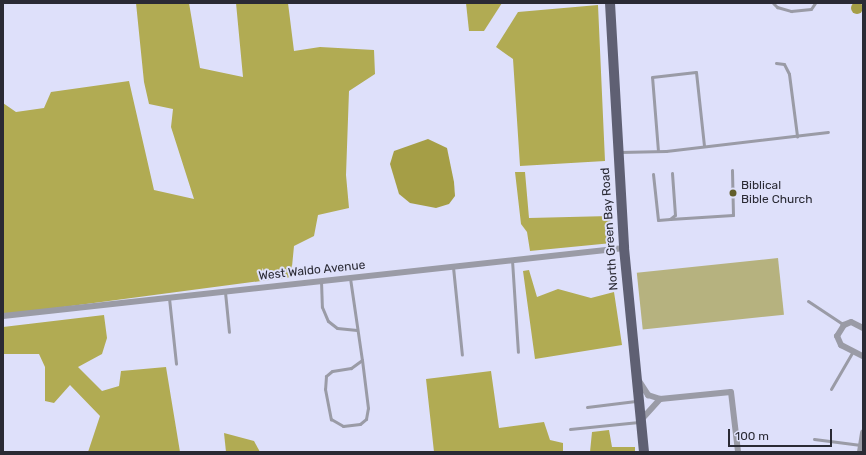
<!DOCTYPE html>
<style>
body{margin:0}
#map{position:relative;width:866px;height:455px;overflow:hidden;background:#dee0fa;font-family:Rubik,sans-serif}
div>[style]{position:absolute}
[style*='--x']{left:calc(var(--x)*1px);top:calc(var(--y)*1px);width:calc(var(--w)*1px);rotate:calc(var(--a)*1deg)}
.green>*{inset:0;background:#b6b27f;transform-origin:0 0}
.forest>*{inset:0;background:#b1ab53}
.water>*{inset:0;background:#a59e46}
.round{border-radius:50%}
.service>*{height:3px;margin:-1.5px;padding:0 1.5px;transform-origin:1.5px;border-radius:1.5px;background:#9a9ba6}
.minor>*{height:6px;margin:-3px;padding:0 3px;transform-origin:3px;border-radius:3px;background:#9a9ba6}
.primary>*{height:10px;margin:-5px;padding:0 5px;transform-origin:5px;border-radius:5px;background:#5f6073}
.dots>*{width:11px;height:11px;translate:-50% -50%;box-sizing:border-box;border:2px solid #dee0fa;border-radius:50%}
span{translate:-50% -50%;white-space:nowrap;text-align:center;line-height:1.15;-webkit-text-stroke:4px #dee0fa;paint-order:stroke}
.poi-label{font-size:12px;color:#2a2a34}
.left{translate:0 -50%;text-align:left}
.street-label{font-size:12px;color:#2a2a34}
.frame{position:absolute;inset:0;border:4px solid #2a2a34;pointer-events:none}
.scale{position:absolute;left:728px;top:429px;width:104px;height:18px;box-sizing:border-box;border:2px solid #2a2a34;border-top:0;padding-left:5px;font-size:12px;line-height:14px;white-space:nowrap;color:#2a2a34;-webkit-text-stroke:3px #dee0fa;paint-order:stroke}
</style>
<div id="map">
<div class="green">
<div style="left:778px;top:258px;width:57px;height:142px;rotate:84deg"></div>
</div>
<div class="forest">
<div style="clip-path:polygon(136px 3px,189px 3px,200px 68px,243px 77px,236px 3px,288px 3px,294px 51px,320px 47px,374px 50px,375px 74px,349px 91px,346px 175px,349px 208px,318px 215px,314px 236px,294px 246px,291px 277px,3px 315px,3px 103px,16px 112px,44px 108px,51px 92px,129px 81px,154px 190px,194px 199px,171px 127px,173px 109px,149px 104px,144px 82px)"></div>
<div style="clip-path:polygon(466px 3px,502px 3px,484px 31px,469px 31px)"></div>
<div style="clip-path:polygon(598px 5px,605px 161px,520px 166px,513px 59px,496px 47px,518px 12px)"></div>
<div style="clip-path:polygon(515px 172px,525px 172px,529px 218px,610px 216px,612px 243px,530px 251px,527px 232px,521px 224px)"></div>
<div style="clip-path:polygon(529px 270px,537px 297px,558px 289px,591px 298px,614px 292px,622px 345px,535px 359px,523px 271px)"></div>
<div style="clip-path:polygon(104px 315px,107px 338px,102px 354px,78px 367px,102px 391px,119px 386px,121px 371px,166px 367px,180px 452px,88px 452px,100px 416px,70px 385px,54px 403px,45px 401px,45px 367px,39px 354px,3px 354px,3px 327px)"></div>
<div style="clip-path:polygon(491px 371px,499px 428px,544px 422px,550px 440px,563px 443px,563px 452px,434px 452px,426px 379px)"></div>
<div style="clip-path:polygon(609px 430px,612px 447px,635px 447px,635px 452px,590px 452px,592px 432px)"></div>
<div style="clip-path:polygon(224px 433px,254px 441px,260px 452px,226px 452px)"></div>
</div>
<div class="water">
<div class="round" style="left:851px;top:2px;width:12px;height:12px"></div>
<div style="clip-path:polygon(428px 139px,447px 148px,454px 182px,455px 196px,449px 204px,436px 208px,410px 203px,399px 194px,390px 164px,394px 151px)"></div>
</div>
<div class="service">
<div style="--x:773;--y:3;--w:6;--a:45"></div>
<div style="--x:777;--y:7;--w:15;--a:16"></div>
<div style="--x:791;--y:11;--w:20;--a:-6"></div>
<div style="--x:811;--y:9;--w:7;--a:-56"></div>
<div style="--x:776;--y:63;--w:8;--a:7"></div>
<div style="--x:784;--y:64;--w:11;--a:63"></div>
<div style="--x:789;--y:74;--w:63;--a:82.6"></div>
<div style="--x:658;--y:151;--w:74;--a:-94.6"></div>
<div style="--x:652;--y:77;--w:44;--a:-6.5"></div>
<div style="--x:696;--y:72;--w:74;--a:83.8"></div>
<div style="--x:620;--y:152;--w:46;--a:-1.2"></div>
<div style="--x:666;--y:151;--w:163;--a:-6.7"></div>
<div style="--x:653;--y:174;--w:46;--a:83.8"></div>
<div style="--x:658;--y:220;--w:12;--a:-5"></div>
<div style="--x:670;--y:219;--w:6;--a:-39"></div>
<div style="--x:675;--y:215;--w:42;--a:-94.1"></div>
<div style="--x:670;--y:219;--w:63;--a:-3.6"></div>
<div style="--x:733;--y:215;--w:45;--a:-91.3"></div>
<div style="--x:512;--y:260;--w:92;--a:86.3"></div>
<div style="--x:453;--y:267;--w:88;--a:84.2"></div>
<div style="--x:350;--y:278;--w:83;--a:81.7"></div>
<div style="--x:362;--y:360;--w:14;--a:144"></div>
<div style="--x:351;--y:368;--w:19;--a:171"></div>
<div style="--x:332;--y:371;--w:8;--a:140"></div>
<div style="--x:326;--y:376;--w:13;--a:94"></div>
<div style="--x:325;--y:389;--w:31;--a:79"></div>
<div style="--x:331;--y:419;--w:14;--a:30"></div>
<div style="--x:343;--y:426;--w:17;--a:-7"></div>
<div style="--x:360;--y:424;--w:8;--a:-40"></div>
<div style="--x:366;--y:419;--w:11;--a:-80"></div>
<div style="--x:368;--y:408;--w:48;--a:-97.1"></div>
<div style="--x:321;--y:281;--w:26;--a:88"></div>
<div style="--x:322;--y:307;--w:15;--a:67"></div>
<div style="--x:328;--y:321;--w:11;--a:38"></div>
<div style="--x:337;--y:328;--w:20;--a:6"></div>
<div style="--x:225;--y:292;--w:40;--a:84.3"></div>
<div style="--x:169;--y:298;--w:66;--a:83.9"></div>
<div style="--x:808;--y:301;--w:43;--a:33.7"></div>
<div style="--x:831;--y:389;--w:44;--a:-59.9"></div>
<div style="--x:587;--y:407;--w:49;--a:-7"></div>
<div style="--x:570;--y:429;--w:69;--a:-5.8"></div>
<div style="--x:814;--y:439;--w:47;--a:7.3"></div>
</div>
<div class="minor">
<div style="--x:3;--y:316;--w:625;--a:-6.25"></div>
<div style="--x:863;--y:328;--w:13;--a:-153"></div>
<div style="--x:851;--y:322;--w:8;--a:157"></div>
<div style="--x:844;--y:325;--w:13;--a:122"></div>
<div style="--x:837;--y:336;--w:10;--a:66"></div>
<div style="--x:841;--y:345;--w:25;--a:27"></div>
<div style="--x:639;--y:381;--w:17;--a:57"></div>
<div style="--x:648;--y:395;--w:13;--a:18"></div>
<div style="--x:660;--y:399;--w:71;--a:-5.6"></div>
<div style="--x:731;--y:392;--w:60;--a:83.3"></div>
<div style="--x:642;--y:419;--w:27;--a:-48"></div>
<div style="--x:860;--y:452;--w:20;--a:-81"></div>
</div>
<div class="primary">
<div style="--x:610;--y:3;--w:245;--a:86.7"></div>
<div style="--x:624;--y:248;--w:205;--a:84.4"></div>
</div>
<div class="dots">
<div style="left:733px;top:193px;background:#625e2b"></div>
</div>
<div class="poi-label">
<span class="left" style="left:741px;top:193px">Biblical<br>Bible Church</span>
</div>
<div class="street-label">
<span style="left:610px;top:229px;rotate:-94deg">North Green Bay Road</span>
<span style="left:312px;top:271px;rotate:-6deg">West Waldo Avenue</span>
</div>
<div class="frame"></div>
<div class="scale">100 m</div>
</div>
